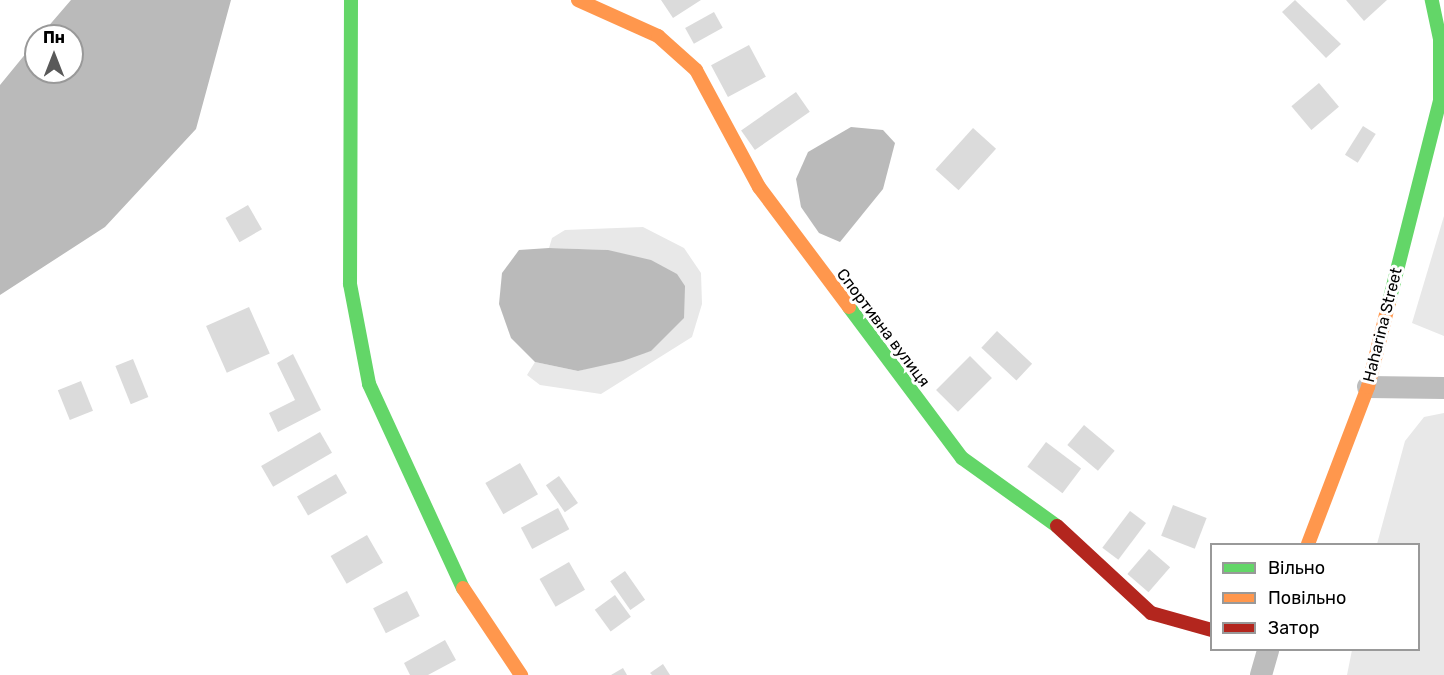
<!DOCTYPE html>
<html>
<head>
<meta charset="utf-8">
<style>
  body { margin:0 }
  #map { position:relative; width:1444px; height:675px; overflow:hidden; background:#fff; font-family:Rubik,sans-serif }
  div>[style] { position:absolute }
  [style*='--x'] { left:calc(var(--x)*1px); top:calc(var(--y)*1px); width:calc(var(--w)*1px); rotate:calc(var(--a)*1deg) }
  .green>* { inset:0; background:#e8e8e8 }
  .water>* { inset:0; background:#bababa }
  .building>* { inset:0; background:#dbdbdb; transform-origin:0 0 }
  .street>* { height:22px; margin:-11px; padding:0 11px; transform-origin:11px; border-radius:11px; background:#bdbdbd }
  .fast>* { height:14px; margin:-7px; padding:0 7px; transform-origin:7px; border-radius:7px; background:#63d668 }
  .slow>* { height:14px; margin:-7px; padding:0 7px; transform-origin:7px; border-radius:7px; background:#ff974d }
  .jam>* { height:14px; margin:-7px; padding:0 7px; transform-origin:7px; border-radius:7px; background:#b3261e }
  span { translate:-50% -50%; white-space:nowrap; text-align:center; line-height:1.15; -webkit-text-stroke:6px #fff; paint-order:stroke }
  .street-label { font-size:16px; color:#000 }
  .legend { position:absolute; left:1210px; top:543px; width:210px; height:108px; box-sizing:border-box; background:#fff; border:2px solid #999; margin:0; padding:8px 10px; list-style:none; font-size:18px; color:#000 }
  .legend li { display:flex; align-items:center; gap:12px; height:30px }
  .legend b { width:30px; border:2px solid #999 }
  .north { position:absolute; left:24px; top:24px; width:60px; height:60px; box-sizing:border-box; background:#fff; border:2px solid #999; border-radius:50%; rotate:0deg; font-size:16px; font-weight:700; line-height:24px; text-align:center; color:#000 }
  .north::after { content:''; display:block; margin:auto; width:21px; height:27px; background:#595959; clip-path:polygon(50% 0,100% 100%,50% 72%,0 100%) }
</style>
</head>
<body>
<div id="map">
  <div class="green">
    <div style="clip-path:polygon(1444px 216px,1444px 336px,1412px 323px)"></div>
    <div style="clip-path:polygon(643px 227px,684px 248px,701px 273px,702px 304px,692px 337px,601px 394px,540px 385px,527px 375px,535px 362px,578px 371px,651px 351px,608px 250px,549px 248px,552px 238px,565px 230px)"></div>
    <div style="clip-path:polygon(1444px 413px,1444px 675px,1347px 675px,1352px 650px,1418px 650px,1418px 544px,1377px 544px,1405px 441px,1424px 417px)"></div>
  </div>
  <div class="water">
    <div style="clip-path:polygon(71px 0,231px 0,196px 129px,105px 227px,0 295px,0 85px,36px 41px,36px 72px,72px 72px,72px 36px,40px 36px)"></div>
    <div style="clip-path:polygon(851px 127px,883px 130px,895px 143px,883px 189px,840px 242px,819px 233px,801px 207px,796px 179px,808px 152px)"></div>
    <div style="clip-path:polygon(549px 248px,608px 250px,651px 260px,677px 274px,685px 286px,684px 318px,651px 351px,623px 361px,578px 371px,535px 362px,511px 338px,499px 304px,502px 273px,519px 250px)"></div>
  </div>
  <div class="building">
    <div style="clip-path:polygon(661px 0,701px 0,673px 18px)"></div>
    <div style="clip-path:polygon(1295px 0,1341px 44px,1326px 58px,1282px 12px)"></div>
    <div style="clip-path:polygon(1346px 0,1387px 0,1364px 21px)"></div>
    <div style="left:714px;top:12px;width:18px;height:33px;rotate:61deg"></div>
    <div style="left:749px;top:45px;width:36px;height:43px;rotate:62deg"></div>
    <div style="left:1319px;top:83px;width:31px;height:36px;rotate:50deg"></div>
    <div style="left:796px;top:92px;width:24px;height:67px;rotate:55deg"></div>
    <div style="left:1363px;top:126px;width:15px;height:34px;rotate:32deg"></div>
    <div style="left:973px;top:128px;width:31px;height:56px;rotate:42deg"></div>
    <div style="left:248px;top:205px;width:28px;height:26px;rotate:60deg"></div>
    <div style="left:249px;top:307px;width:51px;height:47px;rotate:66deg"></div>
    <div style="left:997px;top:331px;width:48px;height:23px;rotate:43deg"></div>
    <div style="clip-path:polygon(293px 354px,321px 410px,278px 432px,269px 413px,295px 400px,277px 363px)"></div>
    <div style="left:970px;top:356px;width:31px;height:48px;rotate:45deg"></div>
    <div style="left:133px;top:359px;width:41px;height:19px;rotate:68deg"></div>
    <div style="left:81px;top:381px;width:32px;height:25px;rotate:68deg"></div>
    <div style="left:1084px;top:425px;width:40px;height:26px;rotate:40deg"></div>
    <div style="left:320px;top:432px;width:24px;height:68px;rotate:60deg"></div>
    <div style="left:1046px;top:442px;width:44px;height:31px;rotate:37deg"></div>
    <div style="left:520px;top:463px;width:36px;height:40px;rotate:60deg"></div>
    <div style="left:336px;top:474px;width:22px;height:45px;rotate:60deg"></div>
    <div style="left:559px;top:476px;width:33px;height:16px;rotate:55deg"></div>
    <div style="left:1173px;top:505px;width:36px;height:33px;rotate:21deg"></div>
    <div style="left:558px;top:508px;width:24px;height:42px;rotate:62deg"></div>
    <div style="left:1130px;top:511px;width:20px;height:46px;rotate:37deg"></div>
    <div style="left:367px;top:535px;width:32px;height:42px;rotate:60deg"></div>
    <div style="left:1149px;top:549px;width:28px;height:33px;rotate:41deg"></div>
    <div style="left:569px;top:562px;width:32px;height:34px;rotate:60deg"></div>
    <div style="left:625px;top:571px;width:35px;height:18px;rotate:55deg"></div>
    <div style="left:407px;top:591px;width:28px;height:38px;rotate:63deg"></div>
    <div style="left:615px;top:595px;width:27px;height:25px;rotate:54deg"></div>
    <div style="clip-path:polygon(445px 640px,456px 660px,428px 675px,410px 675px,404px 663px)"></div>
    <div style="clip-path:polygon(663px 664px,670px 675px,652px 675px,650px 673px)"></div>
    <div style="clip-path:polygon(623px 668px,627px 675px,611px 675px)"></div>
  </div>
  <div class="street">
    <div style="--x:1368;--y:387;--w:76;--a:0.8"></div>
    <div style="--x:1261;--y:675;--w:26;--a:-74"></div>
  </div>
  <div class="fast">
    <div style="--x:351;--y:0;--w:284;--a:90.2"></div>
    <div style="--x:350;--y:284;--w:102;--a:79.2"></div>
    <div style="--x:369;--y:384;--w:225;--a:65.3"></div>
    <div style="--x:1389;--y:302;--w:208;--a:-75.8"></div>
    <div style="--x:1440;--y:100;--w:61;--a:-90"></div>
    <div style="--x:1440;--y:39;--w:40;--a:-102"></div>
    <div style="--x:849;--y:307;--w:189;--a:53.2"></div>
    <div style="--x:962;--y:458;--w:117;--a:35.6"></div>
  </div>
  <div class="slow">
    <div style="--x:578;--y:0;--w:88;--a:24.2"></div>
    <div style="--x:658;--y:36;--w:51;--a:41.8"></div>
    <div style="--x:696;--y:70;--w:133;--a:61.7"></div>
    <div style="--x:759;--y:187;--w:150;--a:53.1"></div>
    <div style="--x:1308;--y:544;--w:168;--a:-69.1"></div>
    <div style="--x:1368;--y:387;--w:88;--a:-76.1"></div>
    <div style="--x:463;--y:588;--w:105;--a:56.3"></div>
  </div>
  <div class="jam">
    <div style="--x:1057;--y:526;--w:128;--a:42.8"></div>
    <div style="--x:1151;--y:613;--w:63;--a:15.6"></div>
  </div>
  <div class="street-label">
    <span style="left:1383px;top:325px;rotate:-76deg">Haharina Street</span>
    <span style="left:883px;top:328px;rotate:53deg">Спортивна вулиця</span>
  </div>
  <ul class="legend">
  <li><b style="height:8px;background:#63d668"></b>Вільно</li>
  <li><b style="height:8px;background:#ff974d"></b>Повільно</li>
  <li><b style="height:8px;background:#b3261e"></b>Затор</li>
  </ul>
  <div class="north">Пн</div>
</div>
</body>
</html>
